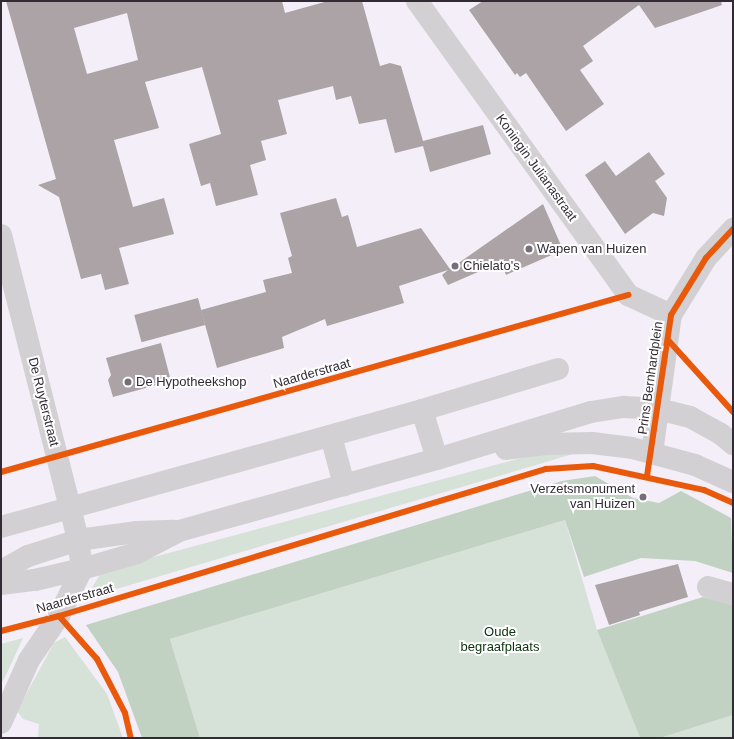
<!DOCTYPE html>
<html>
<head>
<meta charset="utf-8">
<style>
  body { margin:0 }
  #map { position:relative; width:734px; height:739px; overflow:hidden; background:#f3eef7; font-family:Arial,sans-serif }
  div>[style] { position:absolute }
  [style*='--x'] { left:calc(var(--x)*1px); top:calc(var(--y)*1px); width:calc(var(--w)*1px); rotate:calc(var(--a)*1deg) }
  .green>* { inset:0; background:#d6e1d8 }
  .forest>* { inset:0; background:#c1d2c2 }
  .building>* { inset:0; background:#aca3a6; transform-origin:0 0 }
  .minor>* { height:22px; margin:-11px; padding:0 11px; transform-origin:11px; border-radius:11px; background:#d3d0d4 }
  .cycleway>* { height:6px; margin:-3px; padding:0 3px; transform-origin:3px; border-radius:3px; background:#e8590c }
  .dots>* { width:11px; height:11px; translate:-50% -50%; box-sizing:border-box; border:2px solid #fff; border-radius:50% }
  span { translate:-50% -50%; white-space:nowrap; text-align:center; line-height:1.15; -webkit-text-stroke:4px #fff; paint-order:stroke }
  .street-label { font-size:13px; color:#322b36 }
  .poi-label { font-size:13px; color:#322b36 }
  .left { translate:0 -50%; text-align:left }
  .right { translate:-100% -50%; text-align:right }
  .park-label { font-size:13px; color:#0b330d }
  .frame { position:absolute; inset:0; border:2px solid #322b36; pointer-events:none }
</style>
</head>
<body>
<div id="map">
  <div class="green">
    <div style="clip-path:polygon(554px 449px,573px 454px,86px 598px,102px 571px)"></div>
    <div style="clip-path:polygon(565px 520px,597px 630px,640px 738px,200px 738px,170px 639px)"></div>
    <div style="clip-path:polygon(65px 637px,107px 694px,123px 738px,38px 738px,39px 724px,23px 719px,17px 711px,54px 643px)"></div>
    <div style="clip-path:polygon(23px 638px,6px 675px,1px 684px,1px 644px)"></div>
    <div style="clip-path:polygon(733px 715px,733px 738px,660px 738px)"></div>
  </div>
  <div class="forest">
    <div style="clip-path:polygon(595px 476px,633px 498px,659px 503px,681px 491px,731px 518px,733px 573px,695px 561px,641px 558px,584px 577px,565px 520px,170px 639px,200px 738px,142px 738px,118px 672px,86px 625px,562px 481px)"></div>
    <div style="clip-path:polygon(703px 597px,733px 605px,733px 715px,660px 738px,640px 738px,597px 630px)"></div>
  </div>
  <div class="building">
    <div style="clip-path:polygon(evenodd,6px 1px,282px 1px,285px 13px,328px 1px,362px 1px,380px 66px,390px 63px,401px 66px,423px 141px,483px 125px,491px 154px,430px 172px,423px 146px,395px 153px,386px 119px,359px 124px,351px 96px,336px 100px,333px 86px,278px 100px,287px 134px,261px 141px,266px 160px,250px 165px,258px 195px,216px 206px,210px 183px,201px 186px,189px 144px,221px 134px,202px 67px,145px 82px,159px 128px,114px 140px,133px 207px,164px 198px,174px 234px,119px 248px,129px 284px,105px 290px,101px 274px,81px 279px,59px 197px,38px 185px,56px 179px,6px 1px,127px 13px,138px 60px,87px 74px,74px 28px,127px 13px)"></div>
    <div style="clip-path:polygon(483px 1px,721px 1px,722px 5px,655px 28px,639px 5px,583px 46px,593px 61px,580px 70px,604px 104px,566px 131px,526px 73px,520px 77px,517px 73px,515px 75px,469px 10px)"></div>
    <div style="clip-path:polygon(649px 152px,665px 174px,655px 181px,667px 198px,664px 216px,653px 213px,625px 234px,585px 175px,605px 161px,616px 176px)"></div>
    <div style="clip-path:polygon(336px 198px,342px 217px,348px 215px,357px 247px,421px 228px,450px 269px,543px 204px,563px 250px,506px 275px,501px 262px,448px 285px,442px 275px,448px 270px,399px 286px,404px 303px,327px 326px,325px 319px,282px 337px,284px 348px,217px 368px,201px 310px,266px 292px,263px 280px,292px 273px,288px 258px,292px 256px,280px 213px)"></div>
    <div style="left:198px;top:298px;width:28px;height:66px;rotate:75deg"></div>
    <div style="clip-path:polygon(161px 343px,171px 381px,113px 397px,108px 380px,111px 375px,106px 358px)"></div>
    <div style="clip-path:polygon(678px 564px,688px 597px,639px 612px,640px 615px,609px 625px,595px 585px)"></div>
  </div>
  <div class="minor">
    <div style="--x:417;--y:1;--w:362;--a:54.3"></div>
    <div style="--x:628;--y:295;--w:47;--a:24.9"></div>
    <div style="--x:1;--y:235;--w:315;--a:75.8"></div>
    <div style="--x:78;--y:540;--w:29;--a:82"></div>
    <div style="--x:82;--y:569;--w:52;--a:116.1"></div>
    <div style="--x:59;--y:616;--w:53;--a:124.3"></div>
    <div style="--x:29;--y:660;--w:69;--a:114"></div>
    <div style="--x:422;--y:410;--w:51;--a:73"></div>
    <div style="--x:331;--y:436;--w:51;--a:75.1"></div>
    <div style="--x:506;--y:449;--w:38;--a:-7"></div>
    <div style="--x:544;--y:444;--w:48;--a:-1.2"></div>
    <div style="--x:592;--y:443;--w:40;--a:7.1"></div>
    <div style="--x:632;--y:448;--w:65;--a:15.1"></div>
    <div style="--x:695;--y:465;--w:42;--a:24.1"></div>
    <div style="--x:652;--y:453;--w:139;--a:-82.2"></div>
    <div style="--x:671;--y:315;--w:67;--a:-58.4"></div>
    <div style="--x:706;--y:258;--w:40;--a:-47"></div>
    <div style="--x:1;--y:527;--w:437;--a:-15.5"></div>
    <div style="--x:422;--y:410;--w:142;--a:-16.8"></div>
    <div style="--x:1;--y:571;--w:31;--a:-29"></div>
    <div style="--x:28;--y:556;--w:52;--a:-17.7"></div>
    <div style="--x:78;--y:540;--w:60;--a:-7.7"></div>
    <div style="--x:137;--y:532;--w:37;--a:-2"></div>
    <div style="--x:1;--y:584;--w:34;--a:-7"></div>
    <div style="--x:35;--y:580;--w:48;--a:-13.2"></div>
    <div style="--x:82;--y:569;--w:57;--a:-16.2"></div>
    <div style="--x:137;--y:553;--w:47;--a:-27.6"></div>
    <div style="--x:179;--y:531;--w:268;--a:-15.6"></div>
    <div style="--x:437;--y:459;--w:161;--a:-17"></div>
    <div style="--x:591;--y:412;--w:33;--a:-9"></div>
    <div style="--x:624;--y:407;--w:34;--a:3"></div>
    <div style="--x:658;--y:409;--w:33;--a:14"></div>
    <div style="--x:690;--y:417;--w:35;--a:29"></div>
    <div style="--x:721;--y:434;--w:16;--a:40"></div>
    <div style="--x:708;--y:587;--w:26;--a:16"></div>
  </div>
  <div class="cycleway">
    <div style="--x:668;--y:340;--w:97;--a:47.9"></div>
    <div style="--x:1;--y:472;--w:652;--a:-15.76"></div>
    <div style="--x:647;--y:476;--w:163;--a:-81.5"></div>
    <div style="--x:671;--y:315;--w:67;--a:-58.4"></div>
    <div style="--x:706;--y:258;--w:40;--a:-47"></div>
    <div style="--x:59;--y:616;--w:57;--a:48.5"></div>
    <div style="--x:97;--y:659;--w:61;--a:62.6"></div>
    <div style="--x:125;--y:713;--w:26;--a:77"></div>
    <div style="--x:1;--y:631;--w:60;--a:-14.5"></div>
    <div style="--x:59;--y:616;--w:509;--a:-16.8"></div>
    <div style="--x:546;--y:469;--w:47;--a:-3.7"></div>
    <div style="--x:593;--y:466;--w:114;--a:12.2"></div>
    <div style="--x:704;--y:490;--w:32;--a:24"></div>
  </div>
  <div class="dots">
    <div style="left:529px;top:249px;background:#766f7a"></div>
    <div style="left:455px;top:266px;background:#766f7a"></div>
    <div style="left:128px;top:382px;background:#766f7a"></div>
    <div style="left:643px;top:497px;background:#766f7a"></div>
  </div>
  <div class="street-label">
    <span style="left:536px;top:168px;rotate:54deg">Koningin Julianastraat</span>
    <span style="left:312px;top:374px;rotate:-16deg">Naarderstraat</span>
    <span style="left:651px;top:378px;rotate:-82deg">Prins Bernhardplein</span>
    <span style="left:43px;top:402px;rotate:76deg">De Ruyterstraat</span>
    <span style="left:75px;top:599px;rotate:-16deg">Naarderstraat</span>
  </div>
  <div class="poi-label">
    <span class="left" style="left:537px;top:249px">Wapen van Huizen</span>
    <span class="left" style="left:463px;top:266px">Chielato's</span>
    <span class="left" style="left:136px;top:382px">De Hypotheekshop</span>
    <span class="right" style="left:635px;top:497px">Verzetsmonument<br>van Huizen</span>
  </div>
  <div class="park-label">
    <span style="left:500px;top:640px">Oude<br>begraafplaats</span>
  </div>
  <div class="frame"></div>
</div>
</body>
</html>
